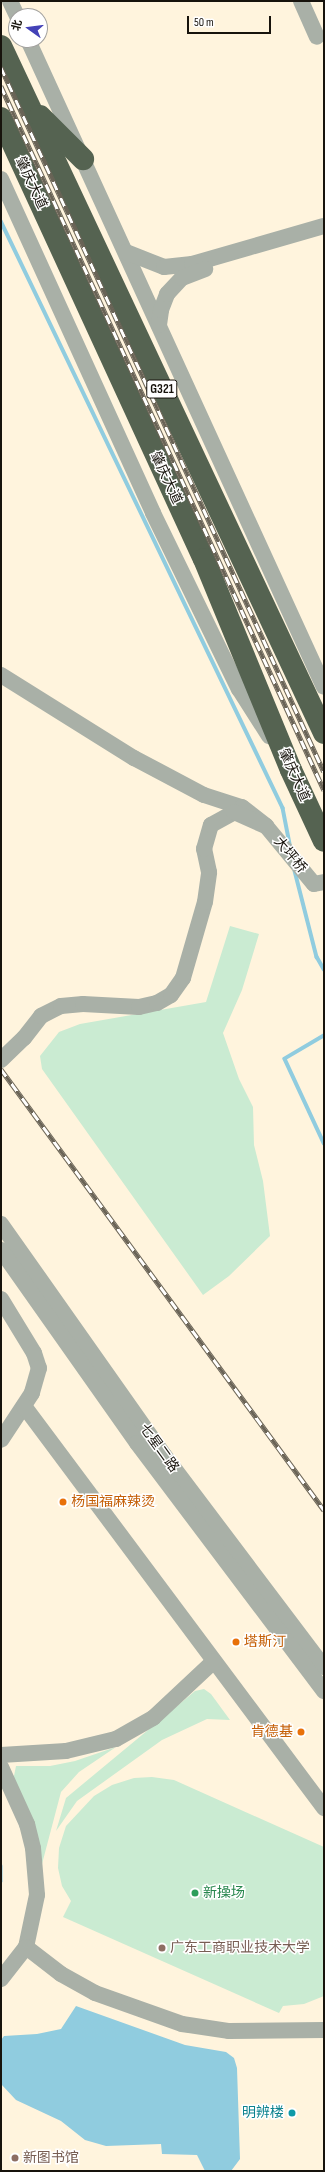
<!DOCTYPE html>
<html>
<head>
<meta charset="utf-8">
<style>
  body { margin:0 }
  #map { position:relative; width:325px; height:2172px; overflow:hidden; background:#fff4dd; font-family:"Sofia Sans Condensed","Noto Sans SC",sans-serif }
  div>[style] { position:absolute }
  [style*='--x'] { left:calc(var(--x)*1px); top:calc(var(--y)*1px); width:calc(var(--w)*1px); rotate:calc(var(--a)*1deg) }
  .green>* { inset:0; background:#caebd2 }
  .water>* { inset:0; background:#90ccdf }
  .stream>* { height:3.5px; margin:-1.75px; padding:0 1.75px; transform-origin:1.75px; border-radius:1.75px; background:#90ccdf }
  .minor>* { height:16px; margin:-8px; padding:0 8px; transform-origin:8px; border-radius:8px; background:#a9b0a7 }
  .highway>* { height:22px; margin:-11px; padding:0 11px; transform-origin:11px; border-radius:11px; background:#556351 }
  .rail>* { height:4.5px; margin-top:-2.25px; transform-origin:0; background:repeating-linear-gradient(90deg,#fff 0 9px,#6a6457 0 18px); box-sizing:border-box; border-block:1px solid #6a6457 }
  .dots>* { width:11px; height:11px; translate:-50% -50%; box-sizing:border-box; border:2px solid #fff; border-radius:50% }
  span { translate:-50% -50%; white-space:nowrap; text-align:center; line-height:1.15; -webkit-text-stroke:3px #fff; paint-order:stroke }
  .shield-label span { padding:1px 3px; background:#fff; border:1px solid; border-radius:3px; -webkit-text-stroke-width:0 }
  .shield-label { font-size:13px; color:#17130c; font-weight:700 }
  .street-label { font-size:14px; color:#17130c }
  .food-label { font-size:14px; color:#c56008 }
  .left { translate:0 -50%; text-align:left }
  .right { translate:-100% -50%; text-align:right }
  .leisure-label { font-size:14px; color:#27864d }
  .education-label { font-size:14px; color:#785e54 }
  .culture-label { font-size:14px; color:#0d838f }
  .frame { position:absolute; inset:0; border:2px solid #17130c; pointer-events:none }
  .north { position:absolute; left:8px; top:8px; width:40px; height:40px; box-sizing:border-box; background:#fff; border:1px solid #a2a19e; border-radius:50%; rotate:284deg; font-size:11px; font-weight:700; line-height:16px; text-align:center; color:#17130c }
  .north::after { content:''; display:block; margin:auto; width:14px; height:18px; background:#4442b8; clip-path:polygon(50% 0,100% 100%,50% 72%,0 100%) }
  .scale { position:absolute; left:187px; top:16px; width:84px; height:18px; box-sizing:border-box; border:2px solid #17130c; border-top:0; padding-left:5px; font-size:12px; line-height:14px; white-space:nowrap; color:#17130c; -webkit-text-stroke:3px #fff; paint-order:stroke }
</style>
</head>
<body>
<div id="map">
  <div class="green">
    <div style="clip-path:polygon(230px 926px,259px 934px,242px 990px,223px 1033px,239px 1079px,253px 1107px,254px 1145px,263px 1181px,270px 1236px,229px 1276px,203px 1295px,42px 1069px,40px 1056px,59px 1032px,80px 1024px,206px 1002px)"></div>
    <div style="clip-path:polygon(204px 1689px,211px 1694px,230px 1720px,207px 1719px,162px 1740px,77px 1801px,56px 1831px,66px 1798px,183px 1701px,195px 1691px)"></div>
    <div style="clip-path:polygon(116px 1747px,79px 1772px,61px 1792px,42px 1864px,13px 1781px,16px 1766px,50px 1766px,75px 1761px)"></div>
    <div style="clip-path:polygon(152px 1777px,174px 1780px,324px 1847px,324px 1996px,304px 2004px,283px 2006px,279px 2013px,63px 1917px,71px 1901px,62px 1886px,58px 1868px,59px 1848px,66px 1826px,94px 1796px,112px 1785px,134px 1778px)"></div>
  </div>
  <div class="water">
    <div style="clip-path:polygon(76px 2006px,185px 2045px,226px 2052px,234px 2058px,237px 2068px,240px 2159px,231px 2171px,205px 2171px,197px 2155px,162px 2154px,161px 2144px,106px 2146px,85px 2140px,61px 2121px,16px 2100px,1px 2084px,1px 2040px,4px 2036px,37px 2034px,61px 2029px)"></div>
  </div>
  <div class="stream">
    <div style="--x:1;--y:221;--w:651;--a:64.34"></div>
    <div style="--x:283;--y:808;--w:38;--a:79"></div>
    <div style="--x:295;--y:871;--w:89;--a:75.7"></div>
    <div style="--x:317;--y:957;--w:14;--a:60"></div>
    <div style="--x:324;--y:1036;--w:45;--a:149.5"></div>
    <div style="--x:285;--y:1059;--w:93;--a:65.1"></div>
    <div style="--x:1;--y:1866;--w:15;--a:90"></div>
  </div>
  <div class="minor">
    <div style="--x:10;--y:1;--w:17;--a:65"></div>
    <div style="--x:301;--y:1;--w:39;--a:66"></div>
    <div style="--x:28;--y:40;--w:711;--a:65.42"></div>
    <div style="--x:1;--y:179;--w:367;--a:65.5"></div>
    <div style="--x:153;--y:513;--w:196;--a:64"></div>
    <div style="--x:239;--y:689;--w:56;--a:57.4"></div>
    <div style="--x:126;--y:252;--w:41;--a:21.5"></div>
    <div style="--x:164;--y:267;--w:28;--a:-6"></div>
    <div style="--x:192;--y:264;--w:137;--a:-16.1"></div>
    <div style="--x:159;--y:325;--w:15;--a:-82"></div>
    <div style="--x:161;--y:310;--w:17;--a:-69"></div>
    <div style="--x:167;--y:294;--w:22;--a:-47"></div>
    <div style="--x:182;--y:278;--w:25;--a:-21"></div>
    <div style="--x:1;--y:675;--w:157;--a:32"></div>
    <div style="--x:134;--y:758;--w:79;--a:27.9"></div>
    <div style="--x:204;--y:795;--w:40;--a:18"></div>
    <div style="--x:242;--y:807;--w:31;--a:38"></div>
    <div style="--x:266;--y:826;--w:75;--a:50.4"></div>
    <div style="--x:314;--y:884;--w:10;--a:-11"></div>
    <div style="--x:1;--y:1060;--w:32;--a:-44"></div>
    <div style="--x:24;--y:1038;--w:28;--a:-52"></div>
    <div style="--x:41;--y:1016;--w:22;--a:-27"></div>
    <div style="--x:61;--y:1006;--w:22;--a:-5"></div>
    <div style="--x:83;--y:1004;--w:56;--a:3.1"></div>
    <div style="--x:139;--y:1007;--w:18;--a:-13"></div>
    <div style="--x:157;--y:1003;--w:16;--a:-30"></div>
    <div style="--x:171;--y:995;--w:21;--a:-55"></div>
    <div style="--x:183;--y:978;--w:79;--a:-73.9"></div>
    <div style="--x:205;--y:902;--w:30;--a:-82"></div>
    <div style="--x:209;--y:872;--w:24;--a:-102"></div>
    <div style="--x:204;--y:849;--w:25;--a:-74"></div>
    <div style="--x:211;--y:825;--w:26;--a:-29"></div>
    <div style="--x:234;--y:812;--w:35;--a:24"></div>
    <div style="--x:1;--y:1224;--w:283;--a:54.8"></div>
    <div style="--x:164;--y:1455;--w:266;--a:53"></div>
    <div style="--x:1;--y:1250;--w:236;--a:54.8"></div>
    <div style="--x:137;--y:1443;--w:311;--a:53"></div>
    <div style="--x:1;--y:1299;--w:63;--a:58.6"></div>
    <div style="--x:34;--y:1353;--w:16;--a:72"></div>
    <div style="--x:39;--y:1368;--w:26;--a:106"></div>
    <div style="--x:32;--y:1393;--w:56;--a:123.4"></div>
    <div style="--x:24;--y:1406;--w:502;--a:53.27"></div>
    <div style="--x:1;--y:1755;--w:65;--a:-3.5"></div>
    <div style="--x:66;--y:1751;--w:51;--a:-13.5"></div>
    <div style="--x:116;--y:1739;--w:43;--a:-29.6"></div>
    <div style="--x:153;--y:1718;--w:83;--a:-43.1"></div>
    <div style="--x:1;--y:1767;--w:63;--a:65.5"></div>
    <div style="--x:27;--y:1824;--w:25;--a:76"></div>
    <div style="--x:33;--y:1848;--w:47;--a:85.1"></div>
    <div style="--x:37;--y:1895;--w:53;--a:101.9"></div>
    <div style="--x:26;--y:1947;--w:41;--a:128"></div>
    <div style="--x:26;--y:1947;--w:44;--a:37.6"></div>
    <div style="--x:61;--y:1974;--w:39;--a:29"></div>
    <div style="--x:95;--y:1993;--w:92;--a:19.6"></div>
    <div style="--x:182;--y:2024;--w:48;--a:8.5"></div>
    <div style="--x:229;--y:2031;--w:95;--a:-0.6"></div>
  </div>
  <div class="highway">
    <div style="--x:1;--y:46;--w:759;--a:64.82"></div>
    <div style="--x:40;--y:116;--w:61;--a:45"></div>
    <div style="--x:1;--y:118;--w:485;--a:65.3"></div>
    <div style="--x:204;--y:559;--w:228;--a:67.6"></div>
    <div style="--x:291;--y:770;--w:78;--a:65.1"></div>
  </div>
  <div class="rail">
    <div style="--x:1;--y:67;--w:775;--a:65.38"></div>
    <div style="--x:1;--y:86;--w:775;--a:65.35"></div>
    <div style="--x:1;--y:1069;--w:547;--a:53.78"></div>
  </div>
  <div class="dots">
    <div style="left:63px;top:1502px;background:#e8710a"></div>
    <div style="left:236px;top:1642px;background:#e8710a"></div>
    <div style="left:301px;top:1732px;background:#e8710a"></div>
    <div style="left:195px;top:1893px;background:#2e9e5b"></div>
    <div style="left:162px;top:1948px;background:#8d6e63"></div>
    <div style="left:292px;top:2113px;background:#0f9aa8"></div>
    <div style="left:15px;top:2158px;background:#8d6e63"></div>
  </div>
  <div class="shield-label">
    <span style="left:162px;top:389px">G321</span>
  </div>
  <div class="street-label">
    <span style="left:31px;top:183px;rotate:65deg">肇庆大道</span>
    <span style="left:166px;top:478px;rotate:65deg">肇庆大道</span>
    <span style="left:294px;top:775px;rotate:66deg">肇庆大道</span>
    <span style="left:290px;top:855px;rotate:50deg">大坪桥</span>
    <span style="left:159px;top:1448px;rotate:54deg">七星二路</span>
  </div>
  <div class="food-label">
    <span class="left" style="left:71px;top:1502px">杨国福麻辣烫</span>
    <span class="left" style="left:244px;top:1642px">塔斯汀</span>
    <span class="right" style="left:293px;top:1732px">肯德基</span>
  </div>
  <div class="leisure-label">
    <span class="left" style="left:203px;top:1893px">新操场</span>
  </div>
  <div class="education-label">
    <span class="left" style="left:170px;top:1948px">广东工商职业技术大学</span>
    <span class="left" style="left:23px;top:2158px">新图书馆</span>
  </div>
  <div class="culture-label">
    <span class="right" style="left:284px;top:2113px">明辨楼</span>
  </div>
  <div class="frame"></div>
  <div class="north">北</div>
  <div class="scale">50 m</div>
</div>
</body>
</html>
